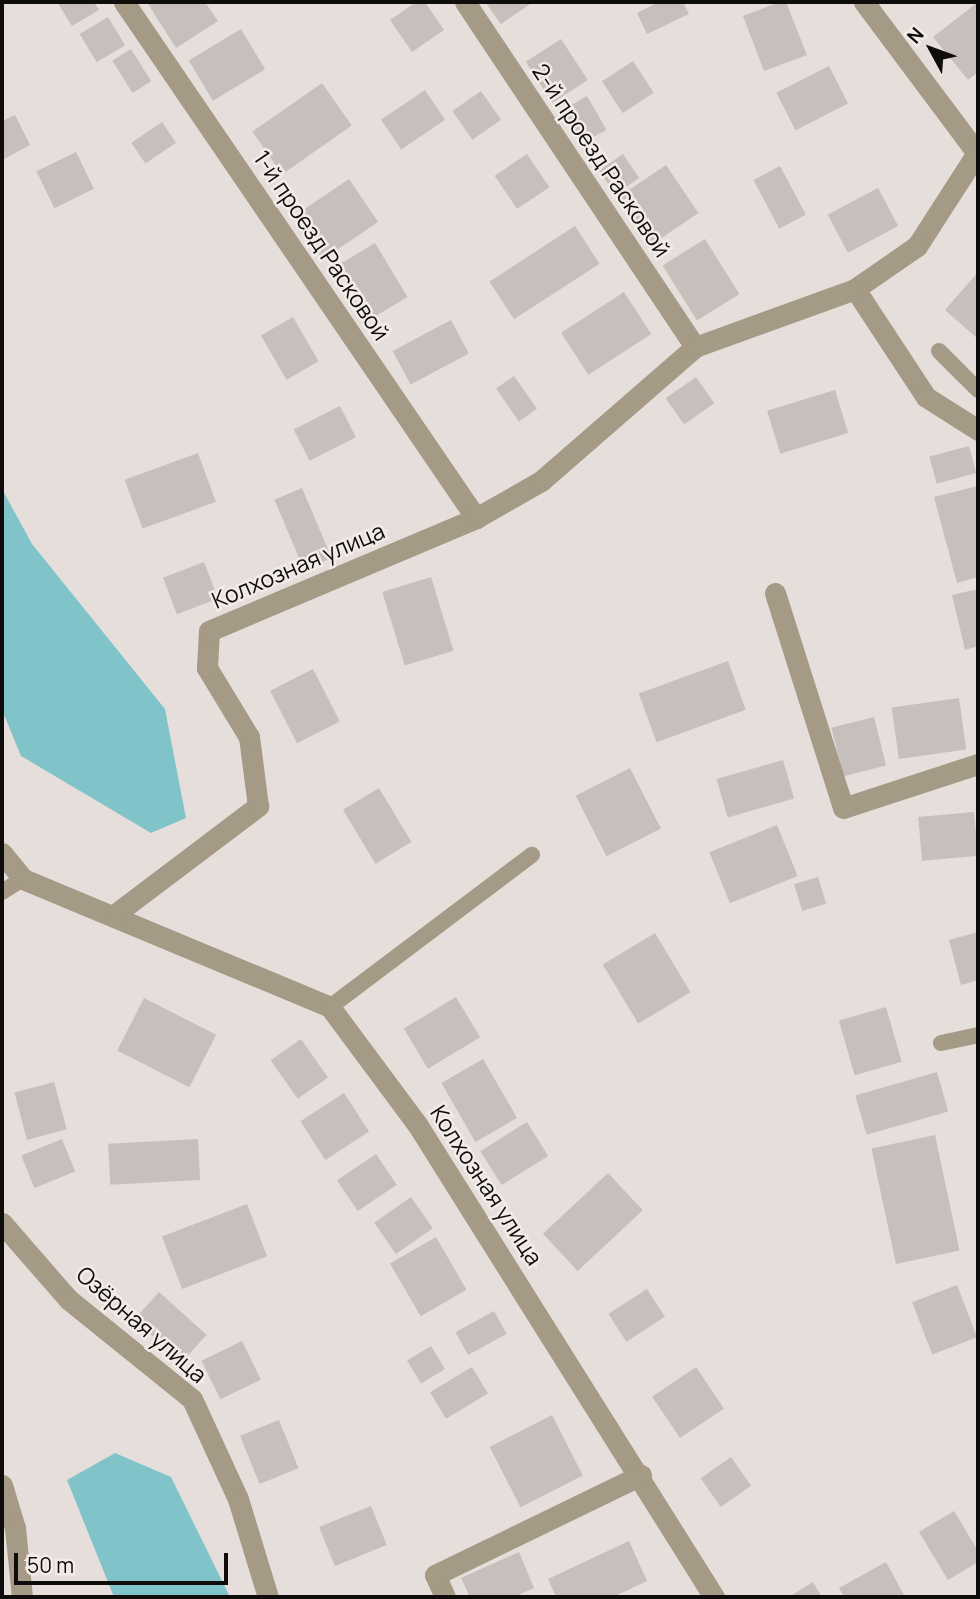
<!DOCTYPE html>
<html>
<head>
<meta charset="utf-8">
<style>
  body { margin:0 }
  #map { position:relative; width:980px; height:1599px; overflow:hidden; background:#e6dedb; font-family:Manrope,sans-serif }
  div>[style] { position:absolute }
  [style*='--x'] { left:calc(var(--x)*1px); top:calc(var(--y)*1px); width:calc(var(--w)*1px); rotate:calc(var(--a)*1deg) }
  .water>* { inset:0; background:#80c4c9 }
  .building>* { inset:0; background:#c6bfbc; transform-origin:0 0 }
  .service>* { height:16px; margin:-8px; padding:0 8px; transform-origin:8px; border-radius:8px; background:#a59a86 }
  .minor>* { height:21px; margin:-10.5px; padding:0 10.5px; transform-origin:10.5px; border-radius:10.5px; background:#a59a86 }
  span { translate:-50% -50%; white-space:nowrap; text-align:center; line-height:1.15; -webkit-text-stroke:5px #f3ebe8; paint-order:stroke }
  .street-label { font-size:23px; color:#0f0d0c }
  .frame { position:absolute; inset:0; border:4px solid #0f0d0c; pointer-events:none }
  .north { position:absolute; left:896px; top:14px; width:70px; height:70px; -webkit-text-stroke:5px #f3ebe8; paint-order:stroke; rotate:311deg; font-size:19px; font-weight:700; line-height:28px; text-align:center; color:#0f0d0c }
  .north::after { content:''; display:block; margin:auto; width:24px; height:32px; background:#0f0d0c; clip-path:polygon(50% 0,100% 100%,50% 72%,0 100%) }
  .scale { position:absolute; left:14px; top:1553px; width:214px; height:32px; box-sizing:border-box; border:4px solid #0f0d0c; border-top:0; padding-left:9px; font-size:21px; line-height:24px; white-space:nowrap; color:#0f0d0c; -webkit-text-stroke:5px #f3ebe8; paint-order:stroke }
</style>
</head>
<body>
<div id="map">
  <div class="water">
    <div style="clip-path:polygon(2px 489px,32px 544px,165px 709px,186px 818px,151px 833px,21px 756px,2px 710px)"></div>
    <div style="clip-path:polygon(115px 1453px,171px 1477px,230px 1597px,114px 1597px,67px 1480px)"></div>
  </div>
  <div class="building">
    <div style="clip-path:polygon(57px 2px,94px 2px,99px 10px,72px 26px)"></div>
    <div style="clip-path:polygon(151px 2px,205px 2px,218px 21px,176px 48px,148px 4px)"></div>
    <div style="clip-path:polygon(416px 2px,425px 2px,444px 30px,412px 52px,390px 20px)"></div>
    <div style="clip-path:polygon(485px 2px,533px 2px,501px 24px)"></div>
    <div style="clip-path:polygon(659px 2px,683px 2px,689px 14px,647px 34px,637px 13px)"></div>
    <div style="clip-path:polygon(780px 2px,786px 2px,807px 55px,764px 71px,743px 16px)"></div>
    <div style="clip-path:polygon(978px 2px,978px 72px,968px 80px,933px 37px)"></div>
    <div style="left:108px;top:17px;width:33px;height:33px;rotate:59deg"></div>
    <div style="left:241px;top:29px;width:47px;height:61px;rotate:59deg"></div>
    <div style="left:561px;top:39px;width:49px;height:42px;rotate:57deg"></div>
    <div style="left:131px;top:49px;width:38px;height:22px;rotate:58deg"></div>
    <div style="left:633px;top:61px;width:38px;height:37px;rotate:57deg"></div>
    <div style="left:829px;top:66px;width:42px;height:59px;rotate:63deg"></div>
    <div style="left:322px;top:83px;width:52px;height:85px;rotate:55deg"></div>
    <div style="left:425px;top:90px;width:36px;height:53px;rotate:56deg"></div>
    <div style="left:481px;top:91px;width:35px;height:35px;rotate:55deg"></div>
    <div style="left:587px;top:96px;width:39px;height:30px;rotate:60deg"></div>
    <div style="clip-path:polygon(15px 115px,30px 145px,2px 160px,2px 121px)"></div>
    <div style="left:162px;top:122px;width:25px;height:37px;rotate:56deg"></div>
    <div style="left:76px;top:152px;width:41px;height:44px;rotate:64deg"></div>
    <div style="left:527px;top:154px;width:40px;height:39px;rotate:56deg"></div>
    <div style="left:623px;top:154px;width:29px;height:29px;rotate:56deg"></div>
    <div style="left:666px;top:165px;width:58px;height:55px;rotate:56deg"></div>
    <div style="left:780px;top:166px;width:55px;height:30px;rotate:62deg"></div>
    <div style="left:349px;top:179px;width:52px;height:67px;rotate:56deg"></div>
    <div style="left:878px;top:188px;width:43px;height:57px;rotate:62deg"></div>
    <div style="left:575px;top:226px;width:45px;height:102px;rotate:57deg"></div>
    <div style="left:705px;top:239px;width:65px;height:50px;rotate:58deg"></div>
    <div style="left:375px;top:243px;width:63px;height:40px;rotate:59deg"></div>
    <div style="clip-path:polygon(978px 272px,978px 339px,945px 310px)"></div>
    <div style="left:624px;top:292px;width:50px;height:75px;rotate:57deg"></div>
    <div style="left:293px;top:317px;width:51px;height:37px;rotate:60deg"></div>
    <div style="left:451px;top:320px;width:38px;height:66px;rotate:62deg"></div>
    <div style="left:514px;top:376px;width:40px;height:22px;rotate:55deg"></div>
    <div style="left:696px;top:377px;width:32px;height:37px;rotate:55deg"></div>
    <div style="left:835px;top:390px;width:45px;height:71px;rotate:73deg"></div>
    <div style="left:340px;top:406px;width:35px;height:52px;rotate:63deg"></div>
    <div style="left:969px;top:446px;width:28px;height:41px;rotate:75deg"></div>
    <div style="left:198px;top:453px;width:52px;height:78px;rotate:70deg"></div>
    <div style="clip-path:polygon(978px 486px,978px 577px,957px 583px,934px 497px)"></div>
    <div style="left:302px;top:488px;width:76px;height:30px;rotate:67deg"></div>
    <div style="left:204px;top:562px;width:39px;height:44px;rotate:69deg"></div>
    <div style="left:431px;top:577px;width:77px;height:51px;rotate:73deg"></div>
    <div style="clip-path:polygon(978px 589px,978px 646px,965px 650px,952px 595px)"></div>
    <div style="left:728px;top:661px;width:52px;height:95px;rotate:70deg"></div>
    <div style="left:313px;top:669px;width:59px;height:48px;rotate:63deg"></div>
    <div style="left:959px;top:698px;width:52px;height:68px;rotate:82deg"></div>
    <div style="left:874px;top:717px;width:50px;height:44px;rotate:76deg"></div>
    <div style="left:783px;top:760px;width:40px;height:69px;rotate:74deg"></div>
    <div style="left:630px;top:768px;width:68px;height:61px;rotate:63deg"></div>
    <div style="left:379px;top:788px;width:63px;height:42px;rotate:59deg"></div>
    <div style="left:974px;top:812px;width:44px;height:56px;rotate:85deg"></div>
    <div style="left:777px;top:825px;width:55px;height:73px;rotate:68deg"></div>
    <div style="left:818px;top:877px;width:28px;height:25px;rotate:73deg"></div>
    <div style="clip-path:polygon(978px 932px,978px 980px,961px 985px,949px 940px)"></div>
    <div style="left:655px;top:933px;width:69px;height:61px;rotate:59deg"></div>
    <div style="left:456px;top:997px;width:47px;height:61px;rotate:59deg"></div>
    <div style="left:144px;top:998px;width:81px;height:59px;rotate:27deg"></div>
    <div style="left:886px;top:1007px;width:57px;height:49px;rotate:74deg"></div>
    <div style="left:301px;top:1039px;width:47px;height:37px;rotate:55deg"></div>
    <div style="left:483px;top:1059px;width:68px;height:48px;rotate:60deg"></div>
    <div style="left:937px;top:1072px;width:41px;height:85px;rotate:74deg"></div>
    <div style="left:54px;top:1082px;width:49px;height:41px;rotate:75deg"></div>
    <div style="left:344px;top:1093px;width:46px;height:52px;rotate:57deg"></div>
    <div style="left:527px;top:1122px;width:40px;height:55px;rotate:58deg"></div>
    <div style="left:935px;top:1135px;width:118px;height:65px;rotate:78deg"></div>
    <div style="left:62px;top:1139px;width:35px;height:44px;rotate:68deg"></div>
    <div style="left:198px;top:1139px;width:41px;height:90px;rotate:87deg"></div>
    <div style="left:376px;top:1154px;width:37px;height:47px;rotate:56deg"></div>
    <div style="left:608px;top:1173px;width:51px;height:89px;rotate:47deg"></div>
    <div style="left:411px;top:1197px;width:38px;height:45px;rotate:55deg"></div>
    <div style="left:247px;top:1204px;width:56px;height:91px;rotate:69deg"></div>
    <div style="left:436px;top:1237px;width:61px;height:53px;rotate:60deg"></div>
    <div style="left:957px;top:1285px;width:56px;height:48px;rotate:69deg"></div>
    <div style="left:647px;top:1289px;width:33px;height:46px;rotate:57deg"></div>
    <div style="left:159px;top:1292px;width:64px;height:37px;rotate:42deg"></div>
    <div style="left:494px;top:1311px;width:26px;height:44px;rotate:61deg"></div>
    <div style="left:242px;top:1341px;width:43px;height:45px;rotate:64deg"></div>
    <div style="left:431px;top:1346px;width:27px;height:28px;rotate:59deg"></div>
    <div style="left:472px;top:1367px;width:31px;height:49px;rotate:59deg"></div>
    <div style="left:696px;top:1367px;width:50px;height:53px;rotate:56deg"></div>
    <div style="left:552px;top:1415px;width:68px;height:70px;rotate:63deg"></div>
    <div style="left:279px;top:1420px;width:52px;height:42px;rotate:68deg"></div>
    <div style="left:731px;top:1457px;width:35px;height:37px;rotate:55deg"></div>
    <div style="left:371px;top:1506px;width:42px;height:56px;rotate:68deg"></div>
    <div style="clip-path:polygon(954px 1511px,978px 1551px,978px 1562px,948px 1580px,919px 1532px)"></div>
    <div style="clip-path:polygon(629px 1541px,647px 1581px,613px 1597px,556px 1597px,548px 1579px)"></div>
    <div style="clip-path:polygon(519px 1552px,534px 1588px,514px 1597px,470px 1597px,461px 1578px)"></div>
    <div style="clip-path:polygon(886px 1562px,905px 1597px,844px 1597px,839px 1588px)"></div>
    <div style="clip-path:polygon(813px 1582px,822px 1597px,789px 1597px)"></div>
  </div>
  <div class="service">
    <div style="--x:939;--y:351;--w:55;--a:45"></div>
    <div style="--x:2;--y:892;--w:25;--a:-32"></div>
    <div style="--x:330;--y:1007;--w:253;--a:-37"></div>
    <div style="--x:941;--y:1043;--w:38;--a:-12"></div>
  </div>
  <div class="minor">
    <div style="--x:124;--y:2;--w:625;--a:55.7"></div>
    <div style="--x:465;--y:2;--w:415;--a:56.3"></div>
    <div style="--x:864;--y:2;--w:189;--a:53.2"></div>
    <div style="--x:977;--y:153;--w:111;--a:122.8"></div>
    <div style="--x:917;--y:246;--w:75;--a:145.3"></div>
    <div style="--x:855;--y:289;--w:129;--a:56.7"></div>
    <div style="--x:926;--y:397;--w:62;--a:32.4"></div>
    <div style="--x:775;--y:593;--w:225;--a:72.4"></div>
    <div style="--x:843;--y:808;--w:142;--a:-18.1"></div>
    <div style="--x:2;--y:853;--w:33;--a:51"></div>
    <div style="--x:23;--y:879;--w:333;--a:22.6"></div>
    <div style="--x:330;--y:1007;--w:146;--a:53.4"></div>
    <div style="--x:417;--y:1124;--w:559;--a:57.88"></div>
    <div style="--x:114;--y:915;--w:181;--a:-37.1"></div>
    <div style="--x:258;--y:806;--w:70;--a:-97.4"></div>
    <div style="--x:249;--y:737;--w:81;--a:-121.3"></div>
    <div style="--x:207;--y:668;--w:37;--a:-87"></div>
    <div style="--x:209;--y:631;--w:290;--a:-22.9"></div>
    <div style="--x:476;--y:518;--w:75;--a:-29.6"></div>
    <div style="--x:541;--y:481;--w:204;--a:-41"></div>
    <div style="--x:695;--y:347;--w:170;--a:-19.9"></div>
    <div style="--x:2;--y:1223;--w:101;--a:49"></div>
    <div style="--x:68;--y:1299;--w:159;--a:38.9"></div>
    <div style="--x:192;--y:1399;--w:110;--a:65.3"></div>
    <div style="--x:238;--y:1499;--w:102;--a:73"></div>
    <div style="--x:2;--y:1485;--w:45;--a:73.2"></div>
    <div style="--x:15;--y:1528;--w:69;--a:84.2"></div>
    <div style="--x:445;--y:1597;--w:24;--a:-114"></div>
    <div style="--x:435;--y:1575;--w:229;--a:-25.9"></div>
  </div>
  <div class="street-label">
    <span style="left:602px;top:160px;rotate:56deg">2-й проезд Расковой</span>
    <span style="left:322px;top:245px;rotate:56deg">1-й проезд Расковой</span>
    <span style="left:298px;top:565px;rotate:-23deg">Колхозная улица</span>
    <span style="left:487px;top:1185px;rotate:57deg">Колхозная улица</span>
    <span style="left:142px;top:1324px;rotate:41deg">Озёрная улица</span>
  </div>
  <div class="frame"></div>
  <div class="north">N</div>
  <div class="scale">50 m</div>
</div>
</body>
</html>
